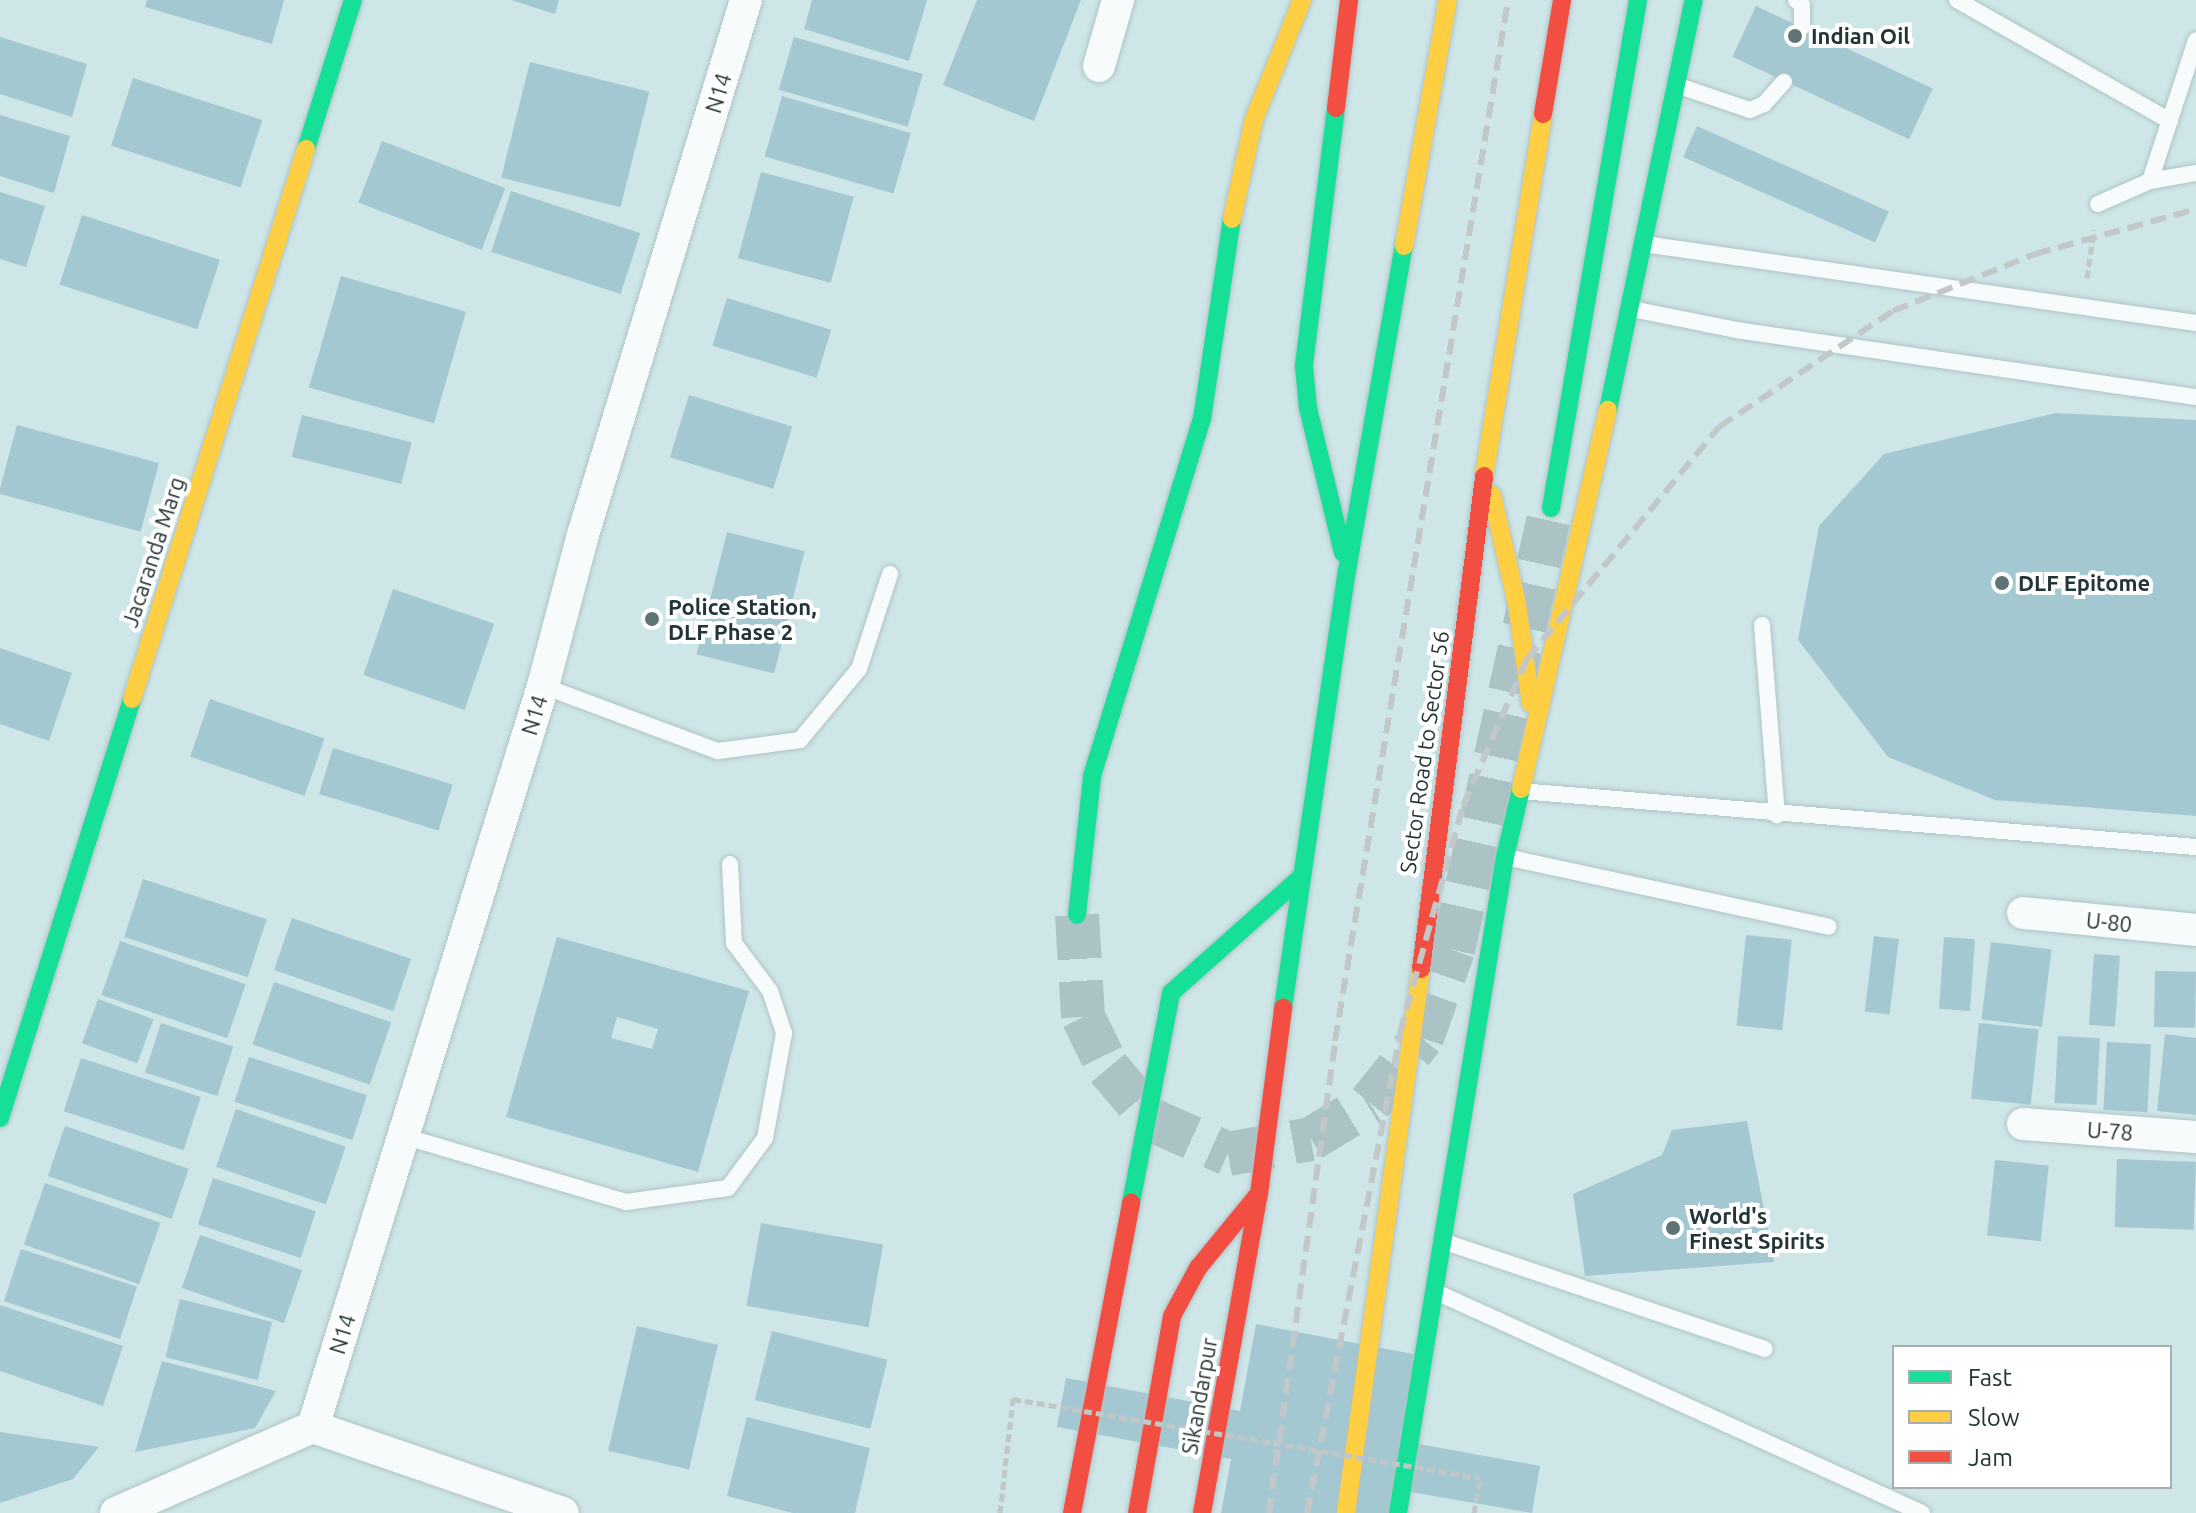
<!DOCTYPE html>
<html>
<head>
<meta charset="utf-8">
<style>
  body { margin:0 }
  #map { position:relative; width:2196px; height:1513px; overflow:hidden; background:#cee6e8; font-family:Ubuntu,sans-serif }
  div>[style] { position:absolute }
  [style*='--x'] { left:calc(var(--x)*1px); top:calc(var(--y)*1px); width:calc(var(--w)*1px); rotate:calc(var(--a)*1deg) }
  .building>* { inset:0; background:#a3c8d1; transform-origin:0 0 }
  .secondary-tunnel>* { height:44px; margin-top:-22px; transform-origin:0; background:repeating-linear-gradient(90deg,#acc3c5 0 44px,transparent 0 66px) }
  .path>* { height:5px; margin-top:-2.5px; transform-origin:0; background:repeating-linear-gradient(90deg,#bfc7c7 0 8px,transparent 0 12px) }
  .roads { filter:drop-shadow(0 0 2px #b0c3c5) drop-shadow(0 0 2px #b0c3c5) }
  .lane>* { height:16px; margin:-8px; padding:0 8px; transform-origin:8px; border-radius:8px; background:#f8fbfc }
  .street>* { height:32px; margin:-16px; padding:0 16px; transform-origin:16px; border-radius:16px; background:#f8fbfc }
  .fast>* { height:18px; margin:-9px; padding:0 9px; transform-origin:9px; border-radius:9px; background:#16e098 }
  .slow>* { height:18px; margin:-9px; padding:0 9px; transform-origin:9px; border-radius:9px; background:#ffcf43 }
  .jam>* { height:18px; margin:-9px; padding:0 9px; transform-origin:9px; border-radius:9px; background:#f24e42 }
  .rail>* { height:6px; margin-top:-3px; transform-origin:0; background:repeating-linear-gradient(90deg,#c2c8c9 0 16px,transparent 0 24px) }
  .path-bridge>* { height:5px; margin-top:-2.5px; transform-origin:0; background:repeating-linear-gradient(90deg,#bfc7c7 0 8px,transparent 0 12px) }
  .dots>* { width:22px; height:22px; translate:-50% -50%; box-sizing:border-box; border:4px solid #fff; border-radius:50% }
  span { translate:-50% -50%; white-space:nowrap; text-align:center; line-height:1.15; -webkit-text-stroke:8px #fff; paint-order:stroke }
  .poi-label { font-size:22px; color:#243537; font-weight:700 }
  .left { translate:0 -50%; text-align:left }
  .street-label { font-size:22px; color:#243537 }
  .legend { position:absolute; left:1892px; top:1345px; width:280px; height:144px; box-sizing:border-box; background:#fff; border:2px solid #a7aeaf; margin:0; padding:10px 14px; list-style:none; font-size:24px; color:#243537 }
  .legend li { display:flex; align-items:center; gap:16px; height:40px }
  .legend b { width:40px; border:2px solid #a7aeaf }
</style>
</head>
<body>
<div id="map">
  <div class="building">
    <div style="clip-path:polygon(147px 0,284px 0,272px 44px,145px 7px)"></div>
    <div style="clip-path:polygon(511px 0,559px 0,555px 14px)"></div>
    <div style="clip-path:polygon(812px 0,927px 0,909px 61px,804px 29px)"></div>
    <div style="clip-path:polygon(977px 0,1081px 0,1034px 121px,943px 85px)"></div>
    <div style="left:1756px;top:6px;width:195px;height:56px;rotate:25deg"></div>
    <div style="clip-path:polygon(0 37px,87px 64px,72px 117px,0 94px)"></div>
    <div style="left:794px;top:37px;width:134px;height:55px;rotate:16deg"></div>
    <div style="left:530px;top:62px;width:123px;height:119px;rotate:14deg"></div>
    <div style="left:133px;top:78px;width:136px;height:71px;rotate:18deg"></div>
    <div style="left:782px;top:96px;width:134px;height:63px;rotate:16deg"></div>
    <div style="clip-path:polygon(0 115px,70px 136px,54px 193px,0 176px)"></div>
    <div style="left:1697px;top:126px;width:210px;height:34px;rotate:24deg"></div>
    <div style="left:382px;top:141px;width:132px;height:66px;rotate:21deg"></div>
    <div style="left:761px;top:172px;width:96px;height:89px;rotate:15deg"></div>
    <div style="left:511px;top:191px;width:136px;height:64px;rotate:18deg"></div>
    <div style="clip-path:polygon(0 192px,45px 206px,26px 267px,0 259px)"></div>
    <div style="left:82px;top:215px;width:145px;height:73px;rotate:18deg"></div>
    <div style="left:341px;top:276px;width:130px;height:116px;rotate:16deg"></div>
    <div style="left:727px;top:298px;width:109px;height:50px;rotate:17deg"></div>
    <div style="left:689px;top:395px;width:108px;height:65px;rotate:17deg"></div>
    <div style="clip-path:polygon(2056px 413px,2196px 420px,2196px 816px,1995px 800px,1888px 757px,1798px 640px,1819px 526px,1884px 454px)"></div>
    <div style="left:302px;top:415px;width:113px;height:43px;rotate:14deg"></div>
    <div style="left:17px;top:425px;width:147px;height:71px;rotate:15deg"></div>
    <div style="left:727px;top:532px;width:80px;height:126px;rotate:14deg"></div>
    <div style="left:393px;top:589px;width:107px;height:91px;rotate:19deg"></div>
    <div style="clip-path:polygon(0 648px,72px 673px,49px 741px,0 724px)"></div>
    <div style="left:210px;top:699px;width:121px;height:61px;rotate:19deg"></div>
    <div style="left:333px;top:748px;width:125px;height:48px;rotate:17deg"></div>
    <div style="left:143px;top:879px;width:130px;height:61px;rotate:18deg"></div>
    <div style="left:292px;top:918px;width:126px;height:55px;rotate:19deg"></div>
    <div style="left:1746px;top:935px;width:46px;height:91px;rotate:6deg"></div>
    <div style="left:1874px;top:936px;width:25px;height:76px;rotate:7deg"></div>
    <div style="clip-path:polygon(evenodd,557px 937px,749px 991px,698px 1172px,506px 1117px,557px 937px,617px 1017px,658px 1029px,652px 1049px,611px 1038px,617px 1017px)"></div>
    <div style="left:1944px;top:937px;width:31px;height:72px;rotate:4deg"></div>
    <div style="left:120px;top:941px;width:133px;height:57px;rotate:19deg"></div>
    <div style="left:1991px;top:942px;width:61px;height:78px;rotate:7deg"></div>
    <div style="left:2094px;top:954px;width:26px;height:71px;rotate:4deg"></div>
    <div style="left:2155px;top:971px;width:41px;height:56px;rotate:1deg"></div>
    <div style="left:274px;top:982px;width:124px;height:66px;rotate:19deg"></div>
    <div style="left:98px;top:999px;width:59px;height:47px;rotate:20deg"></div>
    <div style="left:161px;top:1023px;width:76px;height:52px;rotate:18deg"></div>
    <div style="left:1979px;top:1023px;width:60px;height:76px;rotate:6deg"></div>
    <div style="clip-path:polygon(2165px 1034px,2196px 1038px,2196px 1115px,2157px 1111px)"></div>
    <div style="left:2058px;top:1036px;width:42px;height:67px;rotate:3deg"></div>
    <div style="left:2107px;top:1042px;width:44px;height:68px;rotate:3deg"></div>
    <div style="left:249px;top:1057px;width:124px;height:47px;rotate:18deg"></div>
    <div style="left:81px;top:1058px;width:126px;height:56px;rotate:18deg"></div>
    <div style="left:236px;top:1109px;width:116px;height:61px;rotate:19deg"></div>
    <div style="clip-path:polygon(1747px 1121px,1774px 1262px,1585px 1276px,1573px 1194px,1662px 1155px,1672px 1130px)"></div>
    <div style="left:65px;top:1126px;width:131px;height:53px;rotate:19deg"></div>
    <div style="left:2117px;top:1159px;width:79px;height:68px;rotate:2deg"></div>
    <div style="left:1995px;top:1160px;width:54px;height:76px;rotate:6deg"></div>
    <div style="left:213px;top:1178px;width:108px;height:49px;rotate:18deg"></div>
    <div style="left:45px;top:1183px;width:122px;height:65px;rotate:19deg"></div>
    <div style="left:761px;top:1223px;width:124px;height:84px;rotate:10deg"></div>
    <div style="left:200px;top:1235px;width:108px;height:56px;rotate:19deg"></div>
    <div style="left:21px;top:1249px;width:122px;height:55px;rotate:18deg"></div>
    <div style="left:180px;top:1299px;width:95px;height:60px;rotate:14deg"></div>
    <div style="clip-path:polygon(0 1305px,123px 1346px,103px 1406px,0 1371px)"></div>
    <div style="clip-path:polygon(1256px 1324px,1418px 1355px,1402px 1441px,1540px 1466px,1532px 1513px,1394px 1489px,1389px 1513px,1221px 1513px,1231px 1459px,1057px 1427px,1066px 1378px,1240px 1411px)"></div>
    <div style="left:637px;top:1326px;width:83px;height:128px;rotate:13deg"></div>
    <div style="left:772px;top:1331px;width:119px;height:71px;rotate:14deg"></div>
    <div style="clip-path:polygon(162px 1361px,276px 1391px,255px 1428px,135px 1452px)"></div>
    <div style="clip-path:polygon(747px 1417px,870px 1448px,855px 1513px,793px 1513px,727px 1496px)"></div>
    <div style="clip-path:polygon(0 1432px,99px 1447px,73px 1479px,0 1503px)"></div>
  </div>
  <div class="secondary-tunnel">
    <div style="--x:1077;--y:915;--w:102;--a:86.6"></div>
    <div style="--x:1083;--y:1017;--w:57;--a:63.9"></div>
    <div style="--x:1108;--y:1068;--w:68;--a:49.8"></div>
    <div style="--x:1152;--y:1120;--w:83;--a:24.1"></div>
    <div style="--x:1228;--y:1154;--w:84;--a:-10.2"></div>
    <div style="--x:1311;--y:1139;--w:69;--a:-31.4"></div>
    <div style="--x:1370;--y:1103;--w:83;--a:-51.3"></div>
    <div style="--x:1422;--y:1038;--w:93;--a:-70.6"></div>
    <div style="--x:1453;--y:950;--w:453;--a:-77.5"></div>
  </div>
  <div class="path">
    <div style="--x:2087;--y:278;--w:49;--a:-81.9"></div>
    <div style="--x:1000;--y:1513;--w:115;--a:-83.5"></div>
    <div style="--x:1474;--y:1513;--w:36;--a:-80"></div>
  </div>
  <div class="roads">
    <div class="lane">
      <div style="--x:1796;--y:0;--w:8;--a:40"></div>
      <div style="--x:1802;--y:5;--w:22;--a:90"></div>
      <div style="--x:1957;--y:0;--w:245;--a:29.6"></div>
      <div style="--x:1676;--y:85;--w:78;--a:18.7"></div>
      <div style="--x:1750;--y:110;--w:15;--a:-23"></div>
      <div style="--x:1764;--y:104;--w:30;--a:-48"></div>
      <div style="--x:2150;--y:181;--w:148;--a:-71.9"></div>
      <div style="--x:2098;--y:204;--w:57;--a:-23.9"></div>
      <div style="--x:2150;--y:181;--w:47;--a:-9.9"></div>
      <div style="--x:1644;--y:244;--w:558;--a:8.14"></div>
      <div style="--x:1632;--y:309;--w:106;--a:11.4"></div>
      <div style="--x:1736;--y:330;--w:465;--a:8.3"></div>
      <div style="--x:1762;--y:625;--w:191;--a:85.5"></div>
      <div style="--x:543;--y:686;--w:187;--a:20.4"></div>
      <div style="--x:718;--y:751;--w:83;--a:-7.6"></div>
      <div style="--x:800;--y:740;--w:92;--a:-50.3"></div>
      <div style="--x:859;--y:669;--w:100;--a:-71.9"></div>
      <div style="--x:1520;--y:791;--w:678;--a:4.74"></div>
      <div style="--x:1506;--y:857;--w:330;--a:12.2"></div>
      <div style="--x:403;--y:1136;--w:233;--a:16.5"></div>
      <div style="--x:626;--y:1202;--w:103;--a:-7.8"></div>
      <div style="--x:728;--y:1188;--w:62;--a:-53.5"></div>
      <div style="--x:765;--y:1138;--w:107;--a:-79.7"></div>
      <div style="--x:784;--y:1033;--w:44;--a:-108.4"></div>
      <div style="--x:770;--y:991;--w:60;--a:-126.9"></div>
      <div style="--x:734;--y:943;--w:79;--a:-92.9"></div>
      <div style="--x:1445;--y:1242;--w:337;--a:18.5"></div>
      <div style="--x:1436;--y:1292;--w:534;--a:24.45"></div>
    </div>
    <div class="street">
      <div style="--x:1099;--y:66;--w:69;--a:-73.9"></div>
      <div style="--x:2023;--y:913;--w:174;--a:5.6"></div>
      <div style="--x:2023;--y:1124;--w:173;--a:4.3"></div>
      <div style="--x:313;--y:1427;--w:776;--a:-72.76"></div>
      <div style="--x:543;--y:686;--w:153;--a:-75.2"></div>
      <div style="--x:582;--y:538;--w:562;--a:-73.05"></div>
      <div style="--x:116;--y:1513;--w:215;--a:-23.6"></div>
      <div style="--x:313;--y:1427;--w:264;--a:19"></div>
    </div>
    <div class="fast">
      <div style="--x:1336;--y:108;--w:260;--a:97.1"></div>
      <div style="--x:1304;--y:366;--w:42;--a:84.6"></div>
      <div style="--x:1308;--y:408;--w:149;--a:76.4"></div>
      <div style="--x:306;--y:149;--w:156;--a:-72.5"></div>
      <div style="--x:1608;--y:410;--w:419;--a:-78.2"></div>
      <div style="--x:1551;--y:508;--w:515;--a:-80.28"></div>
      <div style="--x:1077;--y:915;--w:140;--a:-83.8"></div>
      <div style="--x:1092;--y:776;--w:374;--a:-72.9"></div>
      <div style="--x:1202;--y:419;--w:202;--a:-81.5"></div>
      <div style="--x:1283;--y:1008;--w:442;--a:-81.7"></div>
      <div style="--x:1347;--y:571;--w:330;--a:-80.1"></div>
      <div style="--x:0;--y:1118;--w:439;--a:-72.5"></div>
      <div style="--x:1131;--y:1203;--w:214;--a:-79.2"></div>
      <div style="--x:1171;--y:993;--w:171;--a:-41.7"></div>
      <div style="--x:1398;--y:1513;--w:665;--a:-80.74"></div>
      <div style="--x:1505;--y:857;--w:70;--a:-76.8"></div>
    </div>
    <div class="slow">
      <div style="--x:1232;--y:219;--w:102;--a:-77.6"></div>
      <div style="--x:1254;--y:119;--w:128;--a:-68"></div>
      <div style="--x:1404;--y:246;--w:250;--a:-79.9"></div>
      <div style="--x:1484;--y:476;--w:367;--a:-80.7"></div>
      <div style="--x:1492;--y:495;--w:112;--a:77.1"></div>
      <div style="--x:1517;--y:604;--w:100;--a:82"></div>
      <div style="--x:132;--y:699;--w:577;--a:-72.44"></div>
      <div style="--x:1521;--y:789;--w:389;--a:-77.1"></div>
      <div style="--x:1346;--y:1513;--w:549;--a:-82.15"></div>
    </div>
    <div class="jam">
      <div style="--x:1336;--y:108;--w:109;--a:-83.1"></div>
      <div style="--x:1543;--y:114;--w:116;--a:-80.5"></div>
      <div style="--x:1421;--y:969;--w:497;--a:-82.7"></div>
      <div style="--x:1072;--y:1513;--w:316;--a:-79.2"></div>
      <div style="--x:1137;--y:1513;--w:200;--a:-79.9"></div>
      <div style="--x:1172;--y:1316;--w:55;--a:-61.6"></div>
      <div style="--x:1198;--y:1268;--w:93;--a:-50.7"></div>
      <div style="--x:1202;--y:1513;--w:324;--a:-79.9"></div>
      <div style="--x:1259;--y:1194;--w:188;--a:-82.6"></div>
    </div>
  </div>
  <div class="rail">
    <div style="--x:1269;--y:1513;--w:477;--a:-82"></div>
    <div style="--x:1335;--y:1041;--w:1055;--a:-80.56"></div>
    <div style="--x:1307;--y:1513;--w:489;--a:-79"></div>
    <div style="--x:1400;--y:1033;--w:236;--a:-74.5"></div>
    <div style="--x:1463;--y:806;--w:160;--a:-66.5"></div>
    <div style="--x:1527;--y:659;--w:301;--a:-50.4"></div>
    <div style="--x:1719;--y:427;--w:209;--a:-33.7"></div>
    <div style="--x:1893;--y:311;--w:153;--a:-21.9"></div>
    <div style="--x:2035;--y:254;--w:167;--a:-15.6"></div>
  </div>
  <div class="path-bridge">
    <div style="--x:1013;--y:1399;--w:474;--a:9.6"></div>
  </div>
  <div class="dots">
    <div style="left:1795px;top:36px;background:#607375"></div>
    <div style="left:2002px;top:583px;background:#607375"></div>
    <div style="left:652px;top:619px;background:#607375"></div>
    <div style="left:1673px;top:1228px;background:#607375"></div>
  </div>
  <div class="poi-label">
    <span class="left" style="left:1811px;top:36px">Indian Oil</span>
    <span class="left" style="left:2018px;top:583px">DLF Epitome</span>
    <span class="left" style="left:668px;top:619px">Police Station,<br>DLF Phase 2</span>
    <span class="left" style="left:1689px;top:1228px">World's<br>Finest Spirits</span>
  </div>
  <div class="street-label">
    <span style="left:718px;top:93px;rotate:-73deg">N14</span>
    <span style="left:153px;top:552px;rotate:-72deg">Jacaranda Marg</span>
    <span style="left:534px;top:715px;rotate:-73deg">N14</span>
    <span style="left:1424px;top:752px;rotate:-82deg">Sector Road to Sector 56</span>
    <span style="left:2109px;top:922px;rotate:6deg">U-80</span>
    <span style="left:2110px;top:1131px;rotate:4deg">U-78</span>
    <span style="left:342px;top:1334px;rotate:-73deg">N14</span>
    <span style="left:1199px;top:1396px;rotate:-80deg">Sikandarpur</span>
  </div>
  <ul class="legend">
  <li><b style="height:10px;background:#16e098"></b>Fast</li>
  <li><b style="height:10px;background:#ffcf43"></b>Slow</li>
  <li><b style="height:10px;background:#f24e42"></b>Jam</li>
  </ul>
</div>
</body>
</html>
